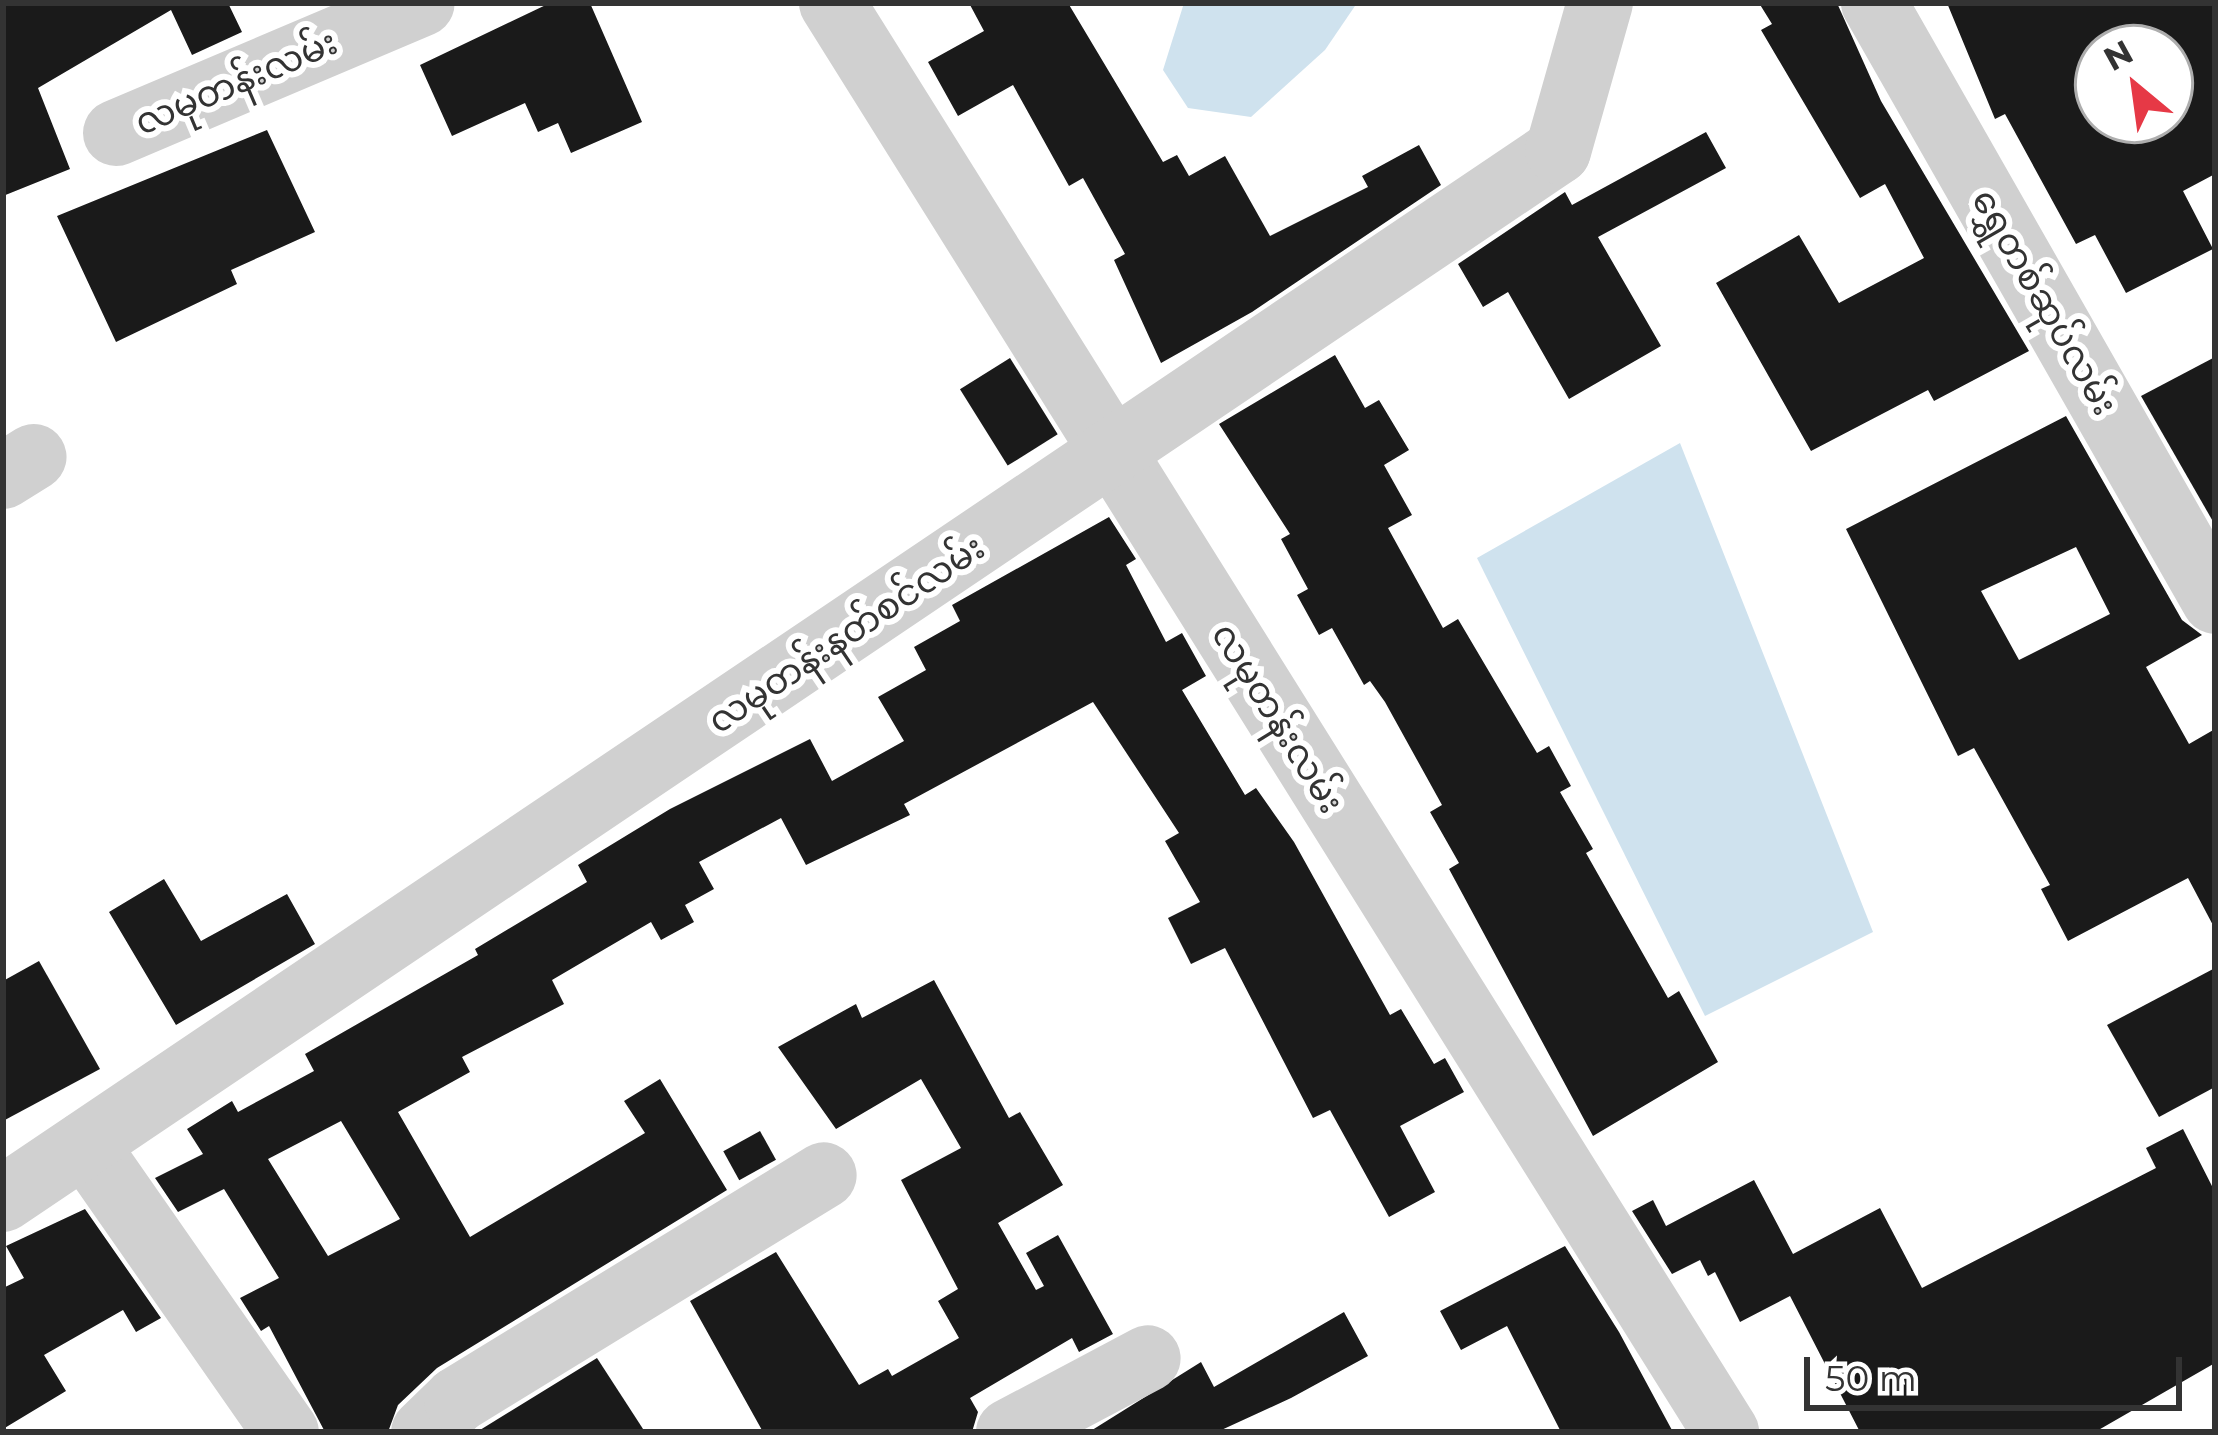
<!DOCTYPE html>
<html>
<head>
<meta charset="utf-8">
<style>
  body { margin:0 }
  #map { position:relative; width:2218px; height:1435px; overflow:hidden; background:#fff; font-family:Montserrat,"Noto Sans Myanmar",sans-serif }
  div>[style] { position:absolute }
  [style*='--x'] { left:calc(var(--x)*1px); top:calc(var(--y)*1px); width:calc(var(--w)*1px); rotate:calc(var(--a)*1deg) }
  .water>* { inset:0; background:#cfe2ee }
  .building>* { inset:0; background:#1a1a1a; transform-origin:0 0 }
  .minor>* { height:66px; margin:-33px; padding:0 33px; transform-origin:33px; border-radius:33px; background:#d0d0d0 }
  span { translate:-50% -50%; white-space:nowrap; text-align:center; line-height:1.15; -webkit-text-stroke:12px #fff; paint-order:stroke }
  .street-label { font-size:36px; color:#333 }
  .frame { position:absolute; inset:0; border:6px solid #333; pointer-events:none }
  .north { position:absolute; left:2074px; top:24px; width:120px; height:120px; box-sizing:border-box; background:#fff; border:3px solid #adadad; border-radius:50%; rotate:331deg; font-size:33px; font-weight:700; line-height:48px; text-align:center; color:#333 }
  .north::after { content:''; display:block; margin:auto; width:42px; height:54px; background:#e63946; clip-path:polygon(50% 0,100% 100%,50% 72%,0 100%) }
  .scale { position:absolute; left:1804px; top:1357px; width:378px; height:54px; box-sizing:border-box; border:6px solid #333; border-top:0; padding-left:15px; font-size:36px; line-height:42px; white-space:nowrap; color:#333; -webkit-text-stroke:9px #fff; paint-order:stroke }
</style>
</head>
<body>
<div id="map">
  <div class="water">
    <div style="clip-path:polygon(1184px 3px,1357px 3px,1325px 50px,1251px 117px,1188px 108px,1163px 70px)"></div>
    <div style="clip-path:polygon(1680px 443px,1873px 932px,1705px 1016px,1477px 558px)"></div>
  </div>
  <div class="building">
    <div style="clip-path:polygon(3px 3px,228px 3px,242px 32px,192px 55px,171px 10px,38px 88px,70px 169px,3px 196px)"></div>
    <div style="clip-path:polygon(550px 3px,590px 3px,642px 122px,571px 153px,558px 123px,538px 132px,525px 103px,452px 136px,420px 65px)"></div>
    <div style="clip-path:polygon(969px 3px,1068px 3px,1163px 162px,1177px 155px,1189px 176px,1225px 156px,1270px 236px,1368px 187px,1362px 176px,1419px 145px,1441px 185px,1252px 312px,1161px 363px,1114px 260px,1125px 254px,1083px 178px,1069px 186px,1013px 85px,958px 116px,928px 62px,984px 31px)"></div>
    <div style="clip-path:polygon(1759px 3px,1837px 3px,1881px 101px,2029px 351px,1934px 401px,1928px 390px,1811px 451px,1716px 283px,1799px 235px,1839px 303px,1924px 258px,1885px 184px,1860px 198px,1761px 30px,1772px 24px)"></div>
    <div style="clip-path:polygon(evenodd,1947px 3px,2215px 3px,2215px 174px,2183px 191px,2213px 249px,2126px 293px,2095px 235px,2076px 244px,2005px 114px,1995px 119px,1947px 3px,2098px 48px,2170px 48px,2170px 120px,2098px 120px,2098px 48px)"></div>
    <div style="clip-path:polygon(267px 130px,315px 232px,231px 270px,237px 284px,116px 342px,57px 216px)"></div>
    <div style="clip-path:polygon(1706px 132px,1726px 168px,1598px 237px,1661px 346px,1569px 399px,1508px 292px,1483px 307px,1458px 264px,1565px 192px,1572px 205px)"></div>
    <div style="clip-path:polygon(1335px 355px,1365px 408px,1379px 400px,1409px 450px,1384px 465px,1412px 515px,1388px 528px,1443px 628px,1458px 619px,1537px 753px,1549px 746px,1571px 786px,1560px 792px,1593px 849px,1586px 853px,1668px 998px,1679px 991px,1718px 1062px,1593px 1136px,1449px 869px,1459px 863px,1430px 812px,1442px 805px,1385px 702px,1370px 681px,1364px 685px,1332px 628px,1319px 635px,1297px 595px,1308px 589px,1281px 539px,1290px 534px,1219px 424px)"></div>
    <div style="clip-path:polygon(2215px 357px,2215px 525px,2141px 396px)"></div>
    <div style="left:1010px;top:358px;width:90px;height:59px;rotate:58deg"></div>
    <div style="clip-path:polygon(evenodd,2066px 416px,2182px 620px,2202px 635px,2146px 667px,2189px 744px,2215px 729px,2215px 929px,2188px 878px,2068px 941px,2041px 889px,2050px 885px,1974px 748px,1958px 756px,1846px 529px,2066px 416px,2076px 547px,2110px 614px,2019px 660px,1981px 591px,2076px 547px)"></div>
    <div style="clip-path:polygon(evenodd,1109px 517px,1136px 559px,1126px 565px,1166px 642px,1182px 633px,1206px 676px,1182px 690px,1245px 795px,1256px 788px,1294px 842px,1390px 1015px,1401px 1009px,1434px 1064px,1445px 1058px,1464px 1092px,1400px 1126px,1435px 1192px,1389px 1217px,1330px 1110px,1313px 1118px,1225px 948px,1191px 964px,1168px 918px,1200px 902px,1165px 841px,1179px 833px,1093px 702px,904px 804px,910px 815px,806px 865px,781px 818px,699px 862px,714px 889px,685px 905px,694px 922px,661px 940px,651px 922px,552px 980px,564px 1004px,462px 1057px,470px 1072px,398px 1112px,470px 1237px,645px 1133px,624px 1101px,660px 1079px,727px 1190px,437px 1368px,398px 1405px,388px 1432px,325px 1432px,269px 1326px,261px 1331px,240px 1298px,279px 1278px,224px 1189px,178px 1212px,155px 1178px,203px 1154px,187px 1129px,232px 1101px,238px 1112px,314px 1071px,305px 1054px,478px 955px,475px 949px,587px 882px,578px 865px,670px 809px,810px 739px,832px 781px,904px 741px,878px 697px,926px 670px,914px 647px,960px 621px,952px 605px,1109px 517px,341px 1121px,400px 1219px,328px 1256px,268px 1159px,341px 1121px)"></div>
    <div style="clip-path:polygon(164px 879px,201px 941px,287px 894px,315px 944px,176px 1025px,109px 912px)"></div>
    <div style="clip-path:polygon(39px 961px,100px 1069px,3px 1121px,3px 981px)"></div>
    <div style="clip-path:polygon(2215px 968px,2215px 1087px,2159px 1117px,2107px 1025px)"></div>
    <div style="clip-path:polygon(934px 980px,1009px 1118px,1020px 1112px,1063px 1185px,998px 1223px,1036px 1290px,1044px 1286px,1026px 1253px,1058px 1235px,1113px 1334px,1079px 1352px,1072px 1338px,970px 1398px,978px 1412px,972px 1432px,763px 1432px,690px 1301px,776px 1252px,859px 1385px,888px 1369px,892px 1376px,959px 1338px,938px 1301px,958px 1289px,901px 1180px,961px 1148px,921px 1079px,836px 1129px,778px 1047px,856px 1004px,862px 1018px)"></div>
    <div style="clip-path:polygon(2183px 1129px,2215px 1192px,2215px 1363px,2095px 1432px,1860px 1432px,1790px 1296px,1740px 1322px,1715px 1272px,1708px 1276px,1700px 1260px,1672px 1274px,1632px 1211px,1653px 1200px,1666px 1226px,1754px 1180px,1793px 1254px,1880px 1208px,1922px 1288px,2156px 1168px,2146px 1148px)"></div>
    <div style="left:760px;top:1131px;width:33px;height:42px;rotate:61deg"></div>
    <div style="clip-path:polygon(85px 1209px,161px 1318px,136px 1332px,123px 1310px,44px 1355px,66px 1391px,3px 1429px,3px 1288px,24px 1278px,6px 1246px)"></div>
    <div style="clip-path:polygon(1565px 1246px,1619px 1332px,1673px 1432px,1561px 1432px,1507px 1326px,1461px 1350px,1440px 1311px)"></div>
    <div style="clip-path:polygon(1344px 1312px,1368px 1356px,1291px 1398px,1217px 1432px,1089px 1432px,1201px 1362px,1214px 1387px)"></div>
    <div style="clip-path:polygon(597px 1358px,645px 1432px,478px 1432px,480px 1430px)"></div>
  </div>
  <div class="minor">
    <div style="--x:832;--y:3;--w:1686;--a:57.97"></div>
    <div style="--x:1874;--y:3;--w:688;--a:60.31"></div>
    <div style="--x:116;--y:133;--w:332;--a:-23"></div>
    <div style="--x:3;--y:476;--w:36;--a:-32"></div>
    <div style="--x:85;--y:1144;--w:351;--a:55.1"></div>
    <div style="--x:3;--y:1199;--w:1875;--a:-33.98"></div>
    <div style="--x:1558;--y:151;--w:154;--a:-74.2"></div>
    <div style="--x:424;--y:1432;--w:46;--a:-44.1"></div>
    <div style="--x:457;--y:1400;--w:430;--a:-31.5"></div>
    <div style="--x:1009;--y:1432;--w:157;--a:-28"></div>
  </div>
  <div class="street-label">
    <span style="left:236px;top:82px;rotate:-23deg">လမုတန်းလမ်း</span>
    <span style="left:2045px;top:302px;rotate:60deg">ရွှေတစ်ဆုပ်လမ်း</span>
    <span style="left:846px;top:634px;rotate:-34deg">လမုတန်းနတ်စင်လမ်း</span>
    <span style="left:1278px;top:718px;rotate:58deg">လမုတန်းလမ်း</span>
  </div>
  <div class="frame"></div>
  <div class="north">N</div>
  <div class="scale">50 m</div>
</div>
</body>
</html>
